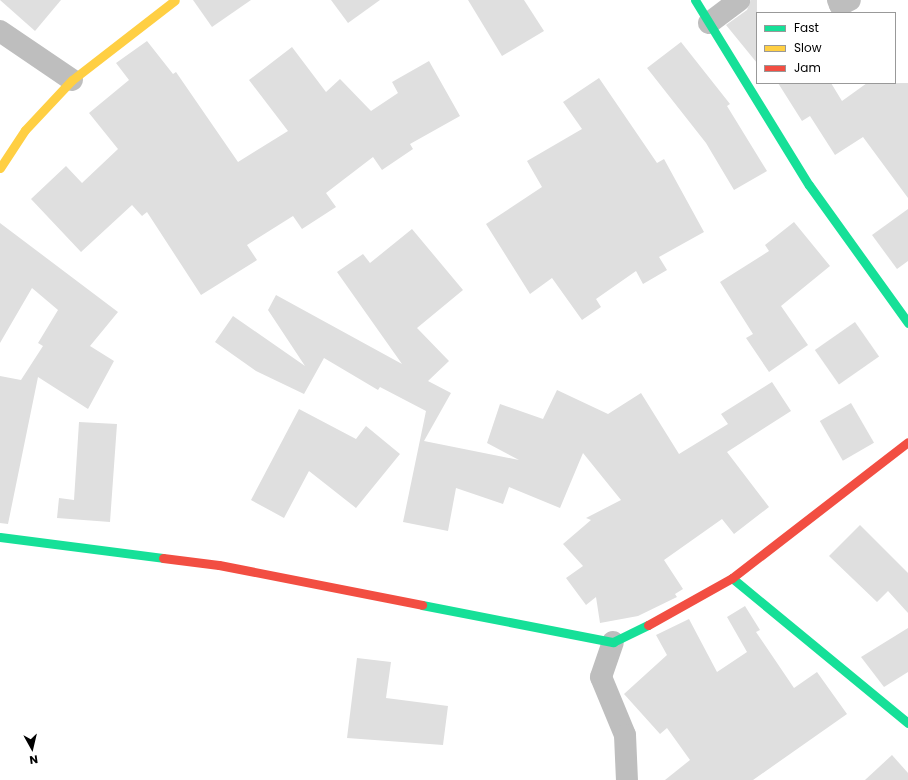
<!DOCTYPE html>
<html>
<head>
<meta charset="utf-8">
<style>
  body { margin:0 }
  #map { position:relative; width:908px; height:780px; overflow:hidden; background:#fff; font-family:Poppins,sans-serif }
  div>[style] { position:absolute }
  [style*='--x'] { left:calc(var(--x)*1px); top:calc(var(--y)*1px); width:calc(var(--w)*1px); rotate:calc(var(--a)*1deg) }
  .building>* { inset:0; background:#dfdfdf; transform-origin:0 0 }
  .street>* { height:22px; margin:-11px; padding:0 11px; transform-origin:11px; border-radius:11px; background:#bebebe }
  .fast>* { height:9px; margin:-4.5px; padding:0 4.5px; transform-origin:4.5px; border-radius:4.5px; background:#16e098 }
  .slow>* { height:9px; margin:-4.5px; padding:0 4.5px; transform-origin:4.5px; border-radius:4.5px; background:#ffcf43 }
  .jam>* { height:9px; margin:-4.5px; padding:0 4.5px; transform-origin:4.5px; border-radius:4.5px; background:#f24e42 }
  span { translate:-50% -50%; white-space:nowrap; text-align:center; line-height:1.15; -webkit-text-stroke:3.5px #fff; paint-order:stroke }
  .legend { position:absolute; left:756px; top:12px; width:140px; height:72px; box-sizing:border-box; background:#fff; border:1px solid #999; margin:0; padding:5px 7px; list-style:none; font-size:12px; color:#000 }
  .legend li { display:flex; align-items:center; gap:8px; height:20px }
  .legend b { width:20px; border:1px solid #999 }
  .north { position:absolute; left:12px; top:728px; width:40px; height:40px; -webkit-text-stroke:3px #fff; paint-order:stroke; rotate:172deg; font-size:11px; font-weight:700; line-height:16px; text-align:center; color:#000 }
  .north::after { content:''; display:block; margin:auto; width:14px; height:18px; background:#000; clip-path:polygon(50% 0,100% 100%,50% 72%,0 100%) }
</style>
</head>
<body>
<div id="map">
  <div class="building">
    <div style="clip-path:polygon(0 0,61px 0,35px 31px)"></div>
    <div style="clip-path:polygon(193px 0,251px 0,212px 27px)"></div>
    <div style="clip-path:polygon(331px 0,380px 0,348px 23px)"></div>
    <div style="clip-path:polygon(468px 0,524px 0,544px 31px,502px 56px)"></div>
    <div style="clip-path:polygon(751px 0,757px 0,757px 63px,726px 25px,747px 10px)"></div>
    <div style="clip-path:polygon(147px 41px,173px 74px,176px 72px,238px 162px,288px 131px,249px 80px,292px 47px,326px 92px,340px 79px,371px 111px,398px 93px,392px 82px,429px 61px,460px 116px,410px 144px,413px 149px,382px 170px,373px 157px,326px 193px,336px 207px,302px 229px,293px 216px,247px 245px,257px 260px,201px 295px,147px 212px,142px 216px,132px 205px,81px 252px,31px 199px,66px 166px,82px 183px,118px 149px,89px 113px,129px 80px,116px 63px)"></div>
    <div style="clip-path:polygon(681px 42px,730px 104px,727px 106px,767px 171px,734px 190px,706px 143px,647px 68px)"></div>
    <div style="clip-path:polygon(599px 78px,657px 163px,664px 159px,704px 232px,659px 257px,667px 270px,643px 284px,636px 271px,596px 299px,601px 307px,582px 320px,552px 278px,530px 294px,486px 224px,542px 187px,527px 161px,582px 129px,563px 102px)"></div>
    <div style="clip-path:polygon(778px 83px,831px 83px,842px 101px,867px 83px,908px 83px,908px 198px,863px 137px,835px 155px,810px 116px,802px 121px)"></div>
    <div style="clip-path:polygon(908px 209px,908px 261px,897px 269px,872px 235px)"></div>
    <div style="clip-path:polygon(794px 222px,830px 266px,781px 306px,808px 345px,769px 372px,746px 338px,753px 334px,720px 282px,769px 251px,765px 245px)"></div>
    <div style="clip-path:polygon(0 223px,118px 312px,90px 346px,114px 361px,88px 409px,38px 377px,8px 524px,0 523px,0 376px,21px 380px,43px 346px,38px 343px,58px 310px,32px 288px,0 343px)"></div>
    <div style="clip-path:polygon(412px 229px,463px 290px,417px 328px,449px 361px,428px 381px,451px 393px,424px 441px,519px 460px,487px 443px,500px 404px,543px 419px,557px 390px,608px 414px,641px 393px,679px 454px,728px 424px,721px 414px,772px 382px,791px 411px,727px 452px,769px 507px,734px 534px,722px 519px,664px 560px,683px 589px,675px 594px,677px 597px,638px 616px,600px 623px,596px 597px,586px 605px,566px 578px,583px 566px,563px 544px,591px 520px,586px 518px,621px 500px,583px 453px,560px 508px,509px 487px,503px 504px,456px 488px,448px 531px,403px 522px,426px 411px,380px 387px,378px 390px,324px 358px,304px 394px,256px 371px,215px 342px,233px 316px,305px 366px,268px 310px,276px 295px,402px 364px,337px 272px,363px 254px,370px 263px)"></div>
    <div style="left:855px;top:322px;width:42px;height:49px;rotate:55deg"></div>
    <div style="left:851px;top:403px;width:46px;height:36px;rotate:60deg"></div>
    <div style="clip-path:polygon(299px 409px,356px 439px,366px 426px,400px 454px,356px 508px,309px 471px,284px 518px,251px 500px)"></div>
    <div style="clip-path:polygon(79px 422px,117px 424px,110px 522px,57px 518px,59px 498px,74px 500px)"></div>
    <div style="clip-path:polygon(860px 525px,908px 573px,908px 613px,888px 591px,877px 602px,829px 556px)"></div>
    <div style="clip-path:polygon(745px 606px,760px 630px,756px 632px,794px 688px,817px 672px,847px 714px,753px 780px,665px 780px,690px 760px,667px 728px,660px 734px,624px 694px,667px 655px,656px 635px,689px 619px,717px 672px,747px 652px,727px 617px)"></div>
    <div style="clip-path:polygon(908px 628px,908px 672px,884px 687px,861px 657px)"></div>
    <div style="clip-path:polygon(357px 658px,391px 662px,386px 698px,448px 706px,443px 745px,347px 738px)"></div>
    <div style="clip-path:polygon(892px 755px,908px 773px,908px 780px,865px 780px)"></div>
  </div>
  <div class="street">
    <div style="--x:838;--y:0;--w:5;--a:68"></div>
    <div style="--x:840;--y:5;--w:11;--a:-27"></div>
    <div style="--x:709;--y:23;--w:38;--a:-37"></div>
    <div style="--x:0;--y:31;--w:87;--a:34.2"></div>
    <div style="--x:613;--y:642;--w:37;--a:109"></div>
    <div style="--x:601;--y:677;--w:63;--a:67.5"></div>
    <div style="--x:625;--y:735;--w:45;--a:87.5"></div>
  </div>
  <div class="fast">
    <div style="--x:695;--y:0;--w:217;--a:58.4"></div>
    <div style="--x:809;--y:185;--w:170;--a:54.3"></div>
    <div style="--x:0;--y:537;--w:164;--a:7.3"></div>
    <div style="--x:732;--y:578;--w:228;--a:39.5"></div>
    <div style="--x:422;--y:605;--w:195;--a:11"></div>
    <div style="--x:613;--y:642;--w:39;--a:-26"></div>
  </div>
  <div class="slow">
    <div style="--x:0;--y:168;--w:45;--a:-56.7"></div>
    <div style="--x:25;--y:130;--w:69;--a:-46.8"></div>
    <div style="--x:72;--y:80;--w:130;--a:-37.8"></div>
  </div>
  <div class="jam">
    <div style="--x:163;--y:558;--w:56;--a:7.1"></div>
    <div style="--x:219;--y:565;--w:207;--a:11.1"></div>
    <div style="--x:648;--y:625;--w:96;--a:-29.2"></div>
    <div style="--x:732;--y:578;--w:222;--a:-37.7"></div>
  </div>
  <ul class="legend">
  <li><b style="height:5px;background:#16e098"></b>Fast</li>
  <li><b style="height:5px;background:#ffcf43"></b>Slow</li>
  <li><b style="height:5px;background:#f24e42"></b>Jam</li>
  </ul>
  <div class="north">N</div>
</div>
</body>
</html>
